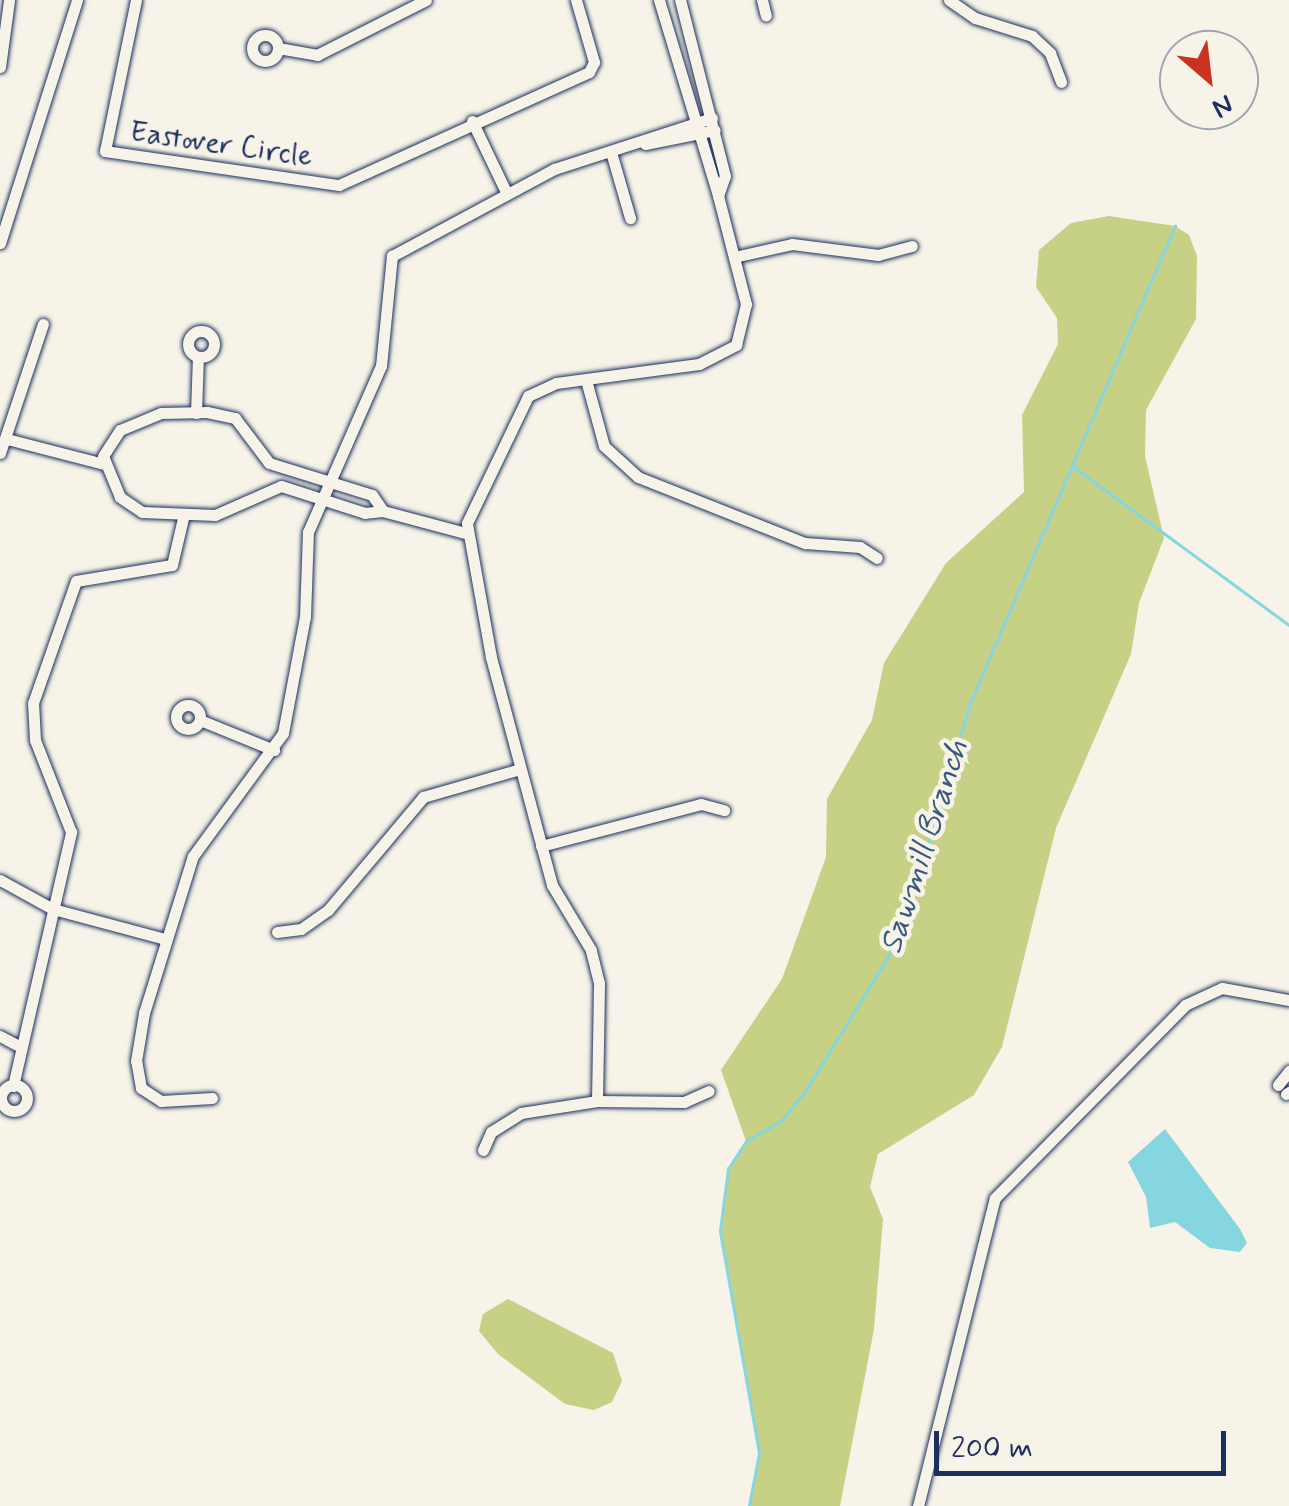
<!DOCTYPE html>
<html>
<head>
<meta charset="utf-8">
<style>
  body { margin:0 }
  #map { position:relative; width:1289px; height:1506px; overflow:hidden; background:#f7f3e8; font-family:Mynerve,sans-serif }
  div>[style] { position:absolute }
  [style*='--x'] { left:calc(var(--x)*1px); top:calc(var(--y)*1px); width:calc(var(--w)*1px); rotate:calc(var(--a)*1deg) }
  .green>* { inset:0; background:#c6d185 }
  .water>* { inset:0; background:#85d6e0 }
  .stream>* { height:2.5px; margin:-1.25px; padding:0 1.25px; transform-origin:1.25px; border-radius:1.25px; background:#85d6e0 }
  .roads { filter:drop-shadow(0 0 2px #1b2f5e) drop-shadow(0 0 2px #1b2f5e) }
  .minor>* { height:11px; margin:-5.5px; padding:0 5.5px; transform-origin:5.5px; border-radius:5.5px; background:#f7f3e8 }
  .minor>.ring { margin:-5.5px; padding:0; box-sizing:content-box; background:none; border:11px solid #f7f3e8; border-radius:50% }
  span { translate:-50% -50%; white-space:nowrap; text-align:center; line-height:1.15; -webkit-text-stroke:9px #f7f3e8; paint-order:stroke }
  .street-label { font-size:30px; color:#1b2f5e }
  .water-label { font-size:32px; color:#36597e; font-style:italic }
  .north { position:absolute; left:1159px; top:30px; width:100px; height:100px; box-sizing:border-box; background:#f7f3e8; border:2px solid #9fa5b1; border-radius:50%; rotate:152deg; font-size:28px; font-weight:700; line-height:40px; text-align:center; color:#1b2f5e }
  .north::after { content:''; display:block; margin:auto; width:35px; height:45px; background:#c8321e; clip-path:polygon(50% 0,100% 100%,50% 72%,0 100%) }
  .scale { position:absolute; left:934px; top:1431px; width:292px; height:45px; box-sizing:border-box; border:5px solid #1b2f5e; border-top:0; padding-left:12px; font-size:30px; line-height:35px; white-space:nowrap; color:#1b2f5e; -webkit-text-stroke:8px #f7f3e8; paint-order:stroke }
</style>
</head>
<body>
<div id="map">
  <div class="green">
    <div style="clip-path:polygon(1109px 216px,1175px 226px,1189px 235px,1197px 256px,1196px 319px,1146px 410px,1145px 456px,1164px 538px,1139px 603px,1131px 654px,1056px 828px,1002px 1047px,974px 1095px,878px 1154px,870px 1187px,883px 1219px,874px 1329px,840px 1506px,749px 1506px,759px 1453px,720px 1231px,728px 1169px,746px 1141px,721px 1070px,782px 979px,826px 857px,827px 799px,872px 720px,884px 663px,946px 563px,1024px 492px,1022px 415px,1058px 344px,1057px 318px,1036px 287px,1039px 250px,1071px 223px)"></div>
    <div style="clip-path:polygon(508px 1299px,613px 1353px,622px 1381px,612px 1402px,594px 1410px,565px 1404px,498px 1354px,479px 1331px,483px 1314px)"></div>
  </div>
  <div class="water">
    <div style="clip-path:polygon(1165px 1129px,1240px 1229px,1247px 1243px,1240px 1252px,1210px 1248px,1175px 1222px,1150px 1228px,1146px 1197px,1128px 1162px)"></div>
  </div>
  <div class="stream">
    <div style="--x:1074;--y:467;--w:267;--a:36.3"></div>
    <div style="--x:749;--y:1506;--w:54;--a:-79.3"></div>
    <div style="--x:759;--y:1453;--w:225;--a:-100"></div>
    <div style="--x:720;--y:1231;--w:63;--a:-82.6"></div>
    <div style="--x:728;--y:1169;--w:33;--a:-57"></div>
    <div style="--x:746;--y:1141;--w:40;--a:-29.7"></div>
    <div style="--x:781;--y:1121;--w:40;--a:-51"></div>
    <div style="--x:806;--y:1090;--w:180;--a:-58.4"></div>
    <div style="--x:900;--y:937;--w:246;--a:-73.3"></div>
    <div style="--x:971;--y:701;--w:517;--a:-66.76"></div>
  </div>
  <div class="roads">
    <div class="minor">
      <div style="--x:136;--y:0;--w:154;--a:101.6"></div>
      <div style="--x:105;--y:151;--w:236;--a:8.3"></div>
      <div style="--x:339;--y:185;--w:274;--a:-24.3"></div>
      <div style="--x:589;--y:72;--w:11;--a:-63"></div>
      <div style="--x:594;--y:62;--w:65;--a:-106.2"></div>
      <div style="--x:659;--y:0;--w:205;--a:73.2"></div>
      <div style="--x:718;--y:196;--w:21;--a:-71"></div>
      <div style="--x:725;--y:176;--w:182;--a:-104.3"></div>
      <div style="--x:762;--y:0;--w:16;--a:76"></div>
      <div style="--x:949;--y:0;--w:32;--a:35"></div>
      <div style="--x:975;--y:18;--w:60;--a:17.5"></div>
      <div style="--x:1032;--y:36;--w:25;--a:43"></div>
      <div style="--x:1050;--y:53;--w:31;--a:69"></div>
      <div class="ring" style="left:252px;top:35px;width:15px;height:15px"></div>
      <div style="--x:278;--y:48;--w:40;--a:10"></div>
      <div style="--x:317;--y:55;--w:122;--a:-26.8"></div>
      <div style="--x:0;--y:67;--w:68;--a:-82.3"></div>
      <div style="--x:472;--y:121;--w:79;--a:64.4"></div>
      <div style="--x:645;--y:144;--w:71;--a:-11.3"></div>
      <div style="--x:611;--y:152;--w:69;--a:73.9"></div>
      <div style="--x:0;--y:243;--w:255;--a:-72.4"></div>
      <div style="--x:734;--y:257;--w:59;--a:-12.6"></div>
      <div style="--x:792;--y:244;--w:87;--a:7.3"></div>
      <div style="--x:878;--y:255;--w:35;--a:-15"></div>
      <div class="ring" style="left:188px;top:331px;width:15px;height:15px"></div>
      <div style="--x:586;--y:380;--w:68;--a:74.7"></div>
      <div style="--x:604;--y:446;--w:46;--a:42.4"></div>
      <div style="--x:638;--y:477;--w:180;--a:21.6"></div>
      <div style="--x:805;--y:543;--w:55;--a:4.2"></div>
      <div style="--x:860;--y:547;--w:20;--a:33"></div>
      <div style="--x:207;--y:412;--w:29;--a:12"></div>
      <div style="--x:235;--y:418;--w:56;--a:52.9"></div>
      <div style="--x:269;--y:463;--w:108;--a:17.3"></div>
      <div style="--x:372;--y:495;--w:19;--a:55"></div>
      <div style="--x:383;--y:511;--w:18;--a:174"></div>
      <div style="--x:365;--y:513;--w:88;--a:-162.2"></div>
      <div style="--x:281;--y:486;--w:72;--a:156.3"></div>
      <div style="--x:215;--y:515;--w:73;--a:-177.6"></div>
      <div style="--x:142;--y:512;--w:27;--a:-146"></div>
      <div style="--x:120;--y:497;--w:44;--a:-112.5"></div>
      <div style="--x:103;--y:456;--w:31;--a:-57"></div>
      <div style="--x:120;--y:430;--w:44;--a:-22.5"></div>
      <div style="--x:161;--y:413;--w:46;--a:-1.2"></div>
      <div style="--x:196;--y:413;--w:56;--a:-88"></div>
      <div style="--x:7;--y:439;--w:100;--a:14.5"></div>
      <div style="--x:0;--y:453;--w:136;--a:-71.6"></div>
      <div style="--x:383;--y:511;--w:85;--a:15"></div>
      <div class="ring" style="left:176px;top:705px;width:13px;height:13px"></div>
      <div style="--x:200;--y:720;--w:80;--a:22.1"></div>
      <div style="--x:541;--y:846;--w:165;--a:-14.7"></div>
      <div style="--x:701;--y:804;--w:24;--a:15"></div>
      <div style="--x:0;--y:880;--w:60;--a:28.7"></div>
      <div style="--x:53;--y:909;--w:116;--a:15"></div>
      <div style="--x:277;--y:932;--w:24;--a:-7"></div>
      <div style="--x:301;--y:929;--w:33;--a:-35"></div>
      <div style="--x:328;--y:910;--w:148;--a:-49.9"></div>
      <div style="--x:423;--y:797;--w:101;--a:-16.1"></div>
      <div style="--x:0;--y:1036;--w:19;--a:28"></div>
      <div style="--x:1278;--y:1085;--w:18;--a:-52"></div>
      <div class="ring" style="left:1px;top:1085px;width:15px;height:15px"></div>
      <div style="--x:13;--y:1086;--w:261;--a:-77.1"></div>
      <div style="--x:71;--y:832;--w:99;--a:-111.4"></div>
      <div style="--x:35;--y:740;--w:37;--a:-93"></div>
      <div style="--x:33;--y:703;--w:129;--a:-70.6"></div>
      <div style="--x:76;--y:581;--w:97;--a:-9.5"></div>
      <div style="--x:172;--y:565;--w:52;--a:-76.8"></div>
      <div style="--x:1286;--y:1094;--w:4;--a:-34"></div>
      <div style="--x:212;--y:1098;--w:51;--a:176.6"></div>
      <div style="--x:161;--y:1101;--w:24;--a:-147"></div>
      <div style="--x:141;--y:1088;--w:27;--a:-100"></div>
      <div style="--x:136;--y:1061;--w:49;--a:-80.5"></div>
      <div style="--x:144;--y:1013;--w:164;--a:-72.7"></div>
      <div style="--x:193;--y:856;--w:152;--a:-53.8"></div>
      <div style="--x:283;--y:733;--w:118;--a:-79.3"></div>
      <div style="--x:305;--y:617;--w:85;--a:-88"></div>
      <div style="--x:308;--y:532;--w:181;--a:-66.3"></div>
      <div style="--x:381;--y:366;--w:111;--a:-84.3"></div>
      <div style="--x:392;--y:256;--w:184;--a:-28.2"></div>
      <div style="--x:554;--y:169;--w:166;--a:-17.9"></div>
      <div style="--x:597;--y:1101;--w:87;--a:0.7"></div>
      <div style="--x:684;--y:1102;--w:27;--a:-24"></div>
      <div style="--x:483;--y:1150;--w:20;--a:-66"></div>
      <div style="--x:491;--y:1132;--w:36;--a:-32"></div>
      <div style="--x:521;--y:1113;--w:77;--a:-9"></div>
      <div style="--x:597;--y:1101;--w:118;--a:-89"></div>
      <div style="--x:599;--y:983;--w:34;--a:-104"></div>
      <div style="--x:591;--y:950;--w:76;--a:-121"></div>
      <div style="--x:552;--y:885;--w:236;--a:-105"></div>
      <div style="--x:491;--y:657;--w:136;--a:-100.2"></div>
      <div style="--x:467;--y:523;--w:141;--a:-64.3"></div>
      <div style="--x:528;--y:396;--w:31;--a:-25"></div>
      <div style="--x:556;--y:383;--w:144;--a:-7.6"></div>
      <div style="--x:699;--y:364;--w:42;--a:-27.2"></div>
      <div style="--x:736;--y:345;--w:42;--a:-76.3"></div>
      <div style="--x:746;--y:304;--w:112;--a:-104.5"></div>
      <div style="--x:918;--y:1506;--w:317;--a:-76"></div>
      <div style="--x:995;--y:1198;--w:271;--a:-45.4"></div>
      <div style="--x:1185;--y:1005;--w:41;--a:-24.7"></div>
      <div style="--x:1222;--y:988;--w:68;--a:10.2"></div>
    </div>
  </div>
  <div class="street-label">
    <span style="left:221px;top:145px;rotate:8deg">Eastover Circle</span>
  </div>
  <div class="water-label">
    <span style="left:925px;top:847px;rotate:-72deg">Sawmill Branch</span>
  </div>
  <div class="north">N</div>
  <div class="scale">200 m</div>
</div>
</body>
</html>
